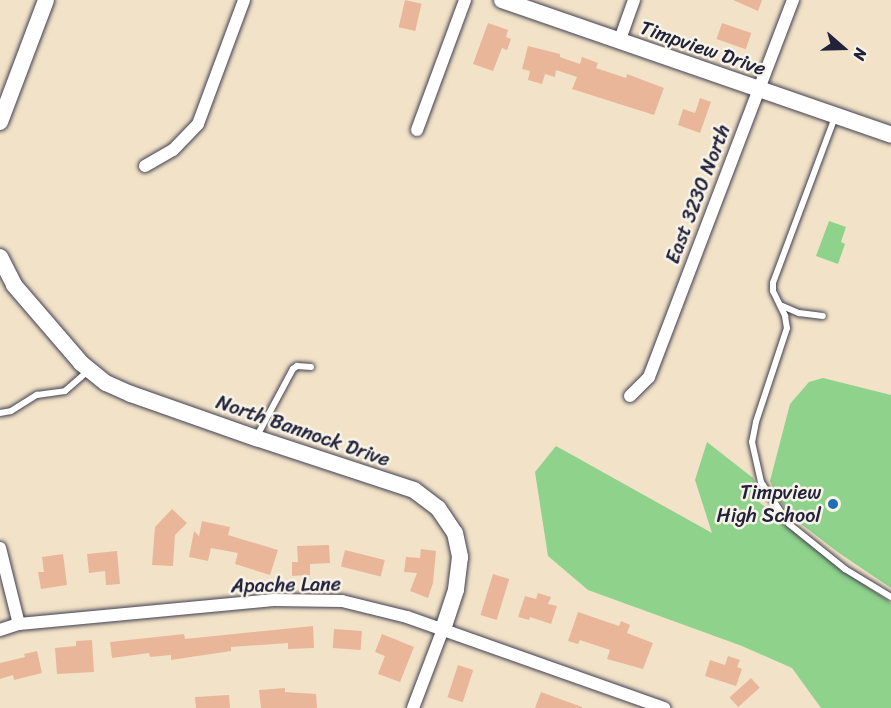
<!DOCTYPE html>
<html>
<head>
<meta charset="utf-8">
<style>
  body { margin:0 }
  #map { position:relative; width:891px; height:708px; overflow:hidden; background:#f2e3c8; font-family:Sriracha,sans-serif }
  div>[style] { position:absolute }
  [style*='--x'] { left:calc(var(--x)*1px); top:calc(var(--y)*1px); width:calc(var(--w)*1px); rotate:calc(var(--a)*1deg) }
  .green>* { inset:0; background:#8ed28b }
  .building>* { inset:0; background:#e9b69a; transform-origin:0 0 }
  .roads { filter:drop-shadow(0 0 2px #413f50) drop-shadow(0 0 2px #413f50) }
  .lane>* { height:6px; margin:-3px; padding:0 3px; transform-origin:3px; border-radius:3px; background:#fff }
  .street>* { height:12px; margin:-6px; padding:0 6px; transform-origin:6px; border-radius:6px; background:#fff }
  .secondary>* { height:16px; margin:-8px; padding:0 8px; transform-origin:8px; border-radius:8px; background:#fff }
  .dots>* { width:16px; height:16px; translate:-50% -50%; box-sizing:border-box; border:3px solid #f7f3e8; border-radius:50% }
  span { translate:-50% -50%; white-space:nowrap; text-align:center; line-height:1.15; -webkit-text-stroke:5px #f7f3e8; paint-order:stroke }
  .street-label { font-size:20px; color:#22223b }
  .poi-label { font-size:20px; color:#22223b }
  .right { translate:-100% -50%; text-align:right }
  .north { position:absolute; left:813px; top:18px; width:60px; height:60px; -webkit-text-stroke:4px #f7f3e8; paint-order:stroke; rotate:110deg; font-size:16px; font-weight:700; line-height:24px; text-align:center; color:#22223b }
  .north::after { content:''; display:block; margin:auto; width:21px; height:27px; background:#22223b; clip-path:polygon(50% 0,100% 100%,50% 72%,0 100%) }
</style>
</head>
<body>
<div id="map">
  <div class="green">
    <div style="clip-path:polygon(829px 221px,846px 227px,841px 242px,845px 244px,838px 264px,816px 256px)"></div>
    <div style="clip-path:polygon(823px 378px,891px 395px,891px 588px,839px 553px,792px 517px,780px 501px,770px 481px,790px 404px,809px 382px)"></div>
    <div style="clip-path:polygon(707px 442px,753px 478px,759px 490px,758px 501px,842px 570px,891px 603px,891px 708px,821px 708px,792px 668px,742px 646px,588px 590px,548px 556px,535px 472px,556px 446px,712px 533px,695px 480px)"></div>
  </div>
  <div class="building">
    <div style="left:405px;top:0;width:17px;height:28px;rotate:13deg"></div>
    <div style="clip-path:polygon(733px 0,762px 0,758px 11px)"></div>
    <div style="clip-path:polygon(488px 23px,508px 30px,506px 37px,511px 39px,507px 50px,502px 48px,493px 71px,473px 64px)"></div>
    <div style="left:722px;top:23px;width:31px;height:17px;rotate:19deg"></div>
    <div style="clip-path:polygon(528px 46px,560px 54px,560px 57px,580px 64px,582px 57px,598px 63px,596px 68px,626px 78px,627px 74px,664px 88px,654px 115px,572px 89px,577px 77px,556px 70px,555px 77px,545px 74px,542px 84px,528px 80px,530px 71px,522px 69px)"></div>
    <div style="clip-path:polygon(700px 98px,711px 102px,700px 133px,678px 125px,683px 109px,695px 113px)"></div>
    <div style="clip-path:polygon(172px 509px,187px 523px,175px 535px,173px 566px,152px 565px,155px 527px)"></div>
    <div style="clip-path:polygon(202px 521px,230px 527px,228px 535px,278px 550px,270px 575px,235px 564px,238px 553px,211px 548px,208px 561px,189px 557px,194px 531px,199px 536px)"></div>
    <div style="clip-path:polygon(329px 545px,330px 563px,310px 564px,310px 575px,292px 576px,292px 562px,298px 562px,297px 546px)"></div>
    <div style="clip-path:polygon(421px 549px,436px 551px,433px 583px,428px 598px,410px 591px,417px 573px,404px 572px,406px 557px,420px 558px)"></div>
    <div style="left:345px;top:550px;width:41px;height:17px;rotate:14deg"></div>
    <div style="clip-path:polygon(117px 551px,120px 584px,106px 585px,105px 571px,89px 573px,87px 554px)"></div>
    <div style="clip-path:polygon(63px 554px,67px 585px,41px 589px,38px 572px,44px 572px,42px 557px)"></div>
    <div style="left:493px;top:574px;width:17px;height:43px;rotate:17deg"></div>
    <div style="clip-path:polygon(538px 593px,551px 597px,548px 604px,557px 606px,551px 624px,530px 617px,529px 620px,518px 617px,525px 596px,536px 599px)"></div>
    <div style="clip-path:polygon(578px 612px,619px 626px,621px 621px,630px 625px,627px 633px,653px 643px,643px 669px,607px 659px,610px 650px,580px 640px,578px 644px,568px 641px)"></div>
    <div style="clip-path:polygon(313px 626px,314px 648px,288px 649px,288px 643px,231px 647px,231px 651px,171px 660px,171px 655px,150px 657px,149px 653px,112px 658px,110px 642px,184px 634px,185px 639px)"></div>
    <div style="left:334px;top:629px;width:28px;height:19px;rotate:4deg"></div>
    <div style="clip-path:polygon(382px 634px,414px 647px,400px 682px,378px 674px,385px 656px,375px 652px)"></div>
    <div style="clip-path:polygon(92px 640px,94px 672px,57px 674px,55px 648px,76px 646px,76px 641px)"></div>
    <div style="clip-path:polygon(37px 651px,42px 673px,14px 680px,13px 675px,0 679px,0 663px,25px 657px,24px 654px)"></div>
    <div style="clip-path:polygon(728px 656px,740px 660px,737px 667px,742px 669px,736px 686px,705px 676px,710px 660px,725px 665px)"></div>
    <div style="left:458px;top:665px;width:16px;height:34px;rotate:18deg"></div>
    <div style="left:751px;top:678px;width:13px;height:29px;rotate:48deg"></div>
    <div style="clip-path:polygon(285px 688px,285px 692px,316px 694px,317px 708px,261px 708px,259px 690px)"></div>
    <div style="clip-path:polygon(541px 692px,582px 707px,582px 708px,535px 708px)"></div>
    <div style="clip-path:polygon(229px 695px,230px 708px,196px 708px,195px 697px)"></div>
  </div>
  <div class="roads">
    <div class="lane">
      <div style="--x:835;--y:117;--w:177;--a:110.5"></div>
      <div style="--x:773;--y:283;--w:8;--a:90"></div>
      <div style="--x:773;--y:291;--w:28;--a:64"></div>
      <div style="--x:785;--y:316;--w:12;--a:81"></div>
      <div style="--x:787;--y:328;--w:99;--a:108.3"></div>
      <div style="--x:756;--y:422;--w:20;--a:101"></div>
      <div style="--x:752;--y:442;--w:41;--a:77.3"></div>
      <div style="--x:761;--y:482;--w:50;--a:56.3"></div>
      <div style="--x:789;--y:524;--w:72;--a:38.8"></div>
      <div style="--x:845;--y:569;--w:54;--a:31.3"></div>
      <div style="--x:780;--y:305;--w:21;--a:23"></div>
      <div style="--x:799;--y:313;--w:24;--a:7"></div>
      <div style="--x:0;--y:413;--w:11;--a:-10"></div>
      <div style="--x:11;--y:411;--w:31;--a:-32"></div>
      <div style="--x:37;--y:395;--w:28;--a:-8"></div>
      <div style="--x:65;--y:391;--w:32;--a:-41"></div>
      <div style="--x:257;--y:436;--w:76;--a:-61.8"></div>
      <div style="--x:293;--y:369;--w:5;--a:-37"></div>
      <div style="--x:297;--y:366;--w:14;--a:4"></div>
    </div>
    <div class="street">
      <div style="--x:619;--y:42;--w:45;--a:-70.3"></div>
      <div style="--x:417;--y:130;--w:139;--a:-69.7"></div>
      <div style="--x:145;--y:166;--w:32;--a:-30"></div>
      <div style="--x:173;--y:150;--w:36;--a:-46"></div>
      <div style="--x:198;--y:124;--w:132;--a:-69.6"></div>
      <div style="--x:630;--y:396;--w:27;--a:-45"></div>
      <div style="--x:649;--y:377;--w:404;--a:-69.1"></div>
      <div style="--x:0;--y:548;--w:78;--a:76"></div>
      <div style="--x:0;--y:630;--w:20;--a:-18"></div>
      <div style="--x:19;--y:624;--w:256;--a:-5.4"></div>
      <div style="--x:274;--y:600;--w:68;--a:0.8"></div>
      <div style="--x:342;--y:601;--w:67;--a:13.8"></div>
      <div style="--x:407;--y:617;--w:273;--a:19.5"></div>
      <div style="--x:413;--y:708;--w:85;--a:-69.2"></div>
    </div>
    <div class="secondary">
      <div style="--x:502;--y:0;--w:412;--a:19.1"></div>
      <div style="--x:0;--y:122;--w:130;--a:-69.3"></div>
      <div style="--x:0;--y:257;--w:31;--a:63"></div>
      <div style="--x:14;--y:285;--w:103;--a:49.3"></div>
      <div style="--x:81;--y:363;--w:32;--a:39"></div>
      <div style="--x:106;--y:383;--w:27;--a:24"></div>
      <div style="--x:131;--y:394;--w:133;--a:19.4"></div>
      <div style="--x:256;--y:438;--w:166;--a:18.2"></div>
      <div style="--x:414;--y:490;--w:30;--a:37"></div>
      <div style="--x:438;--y:508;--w:30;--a:56"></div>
      <div style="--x:455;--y:533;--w:25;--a:78"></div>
      <div style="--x:460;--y:557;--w:33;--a:97"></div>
      <div style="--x:456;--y:590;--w:41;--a:108.4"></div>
    </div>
  </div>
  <div class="dots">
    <div style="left:833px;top:504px;background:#1f6fb2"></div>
  </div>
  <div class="street-label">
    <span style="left:703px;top:48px;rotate:19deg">Timpview Drive</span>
    <span style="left:698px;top:194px;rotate:-69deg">East 3230 North</span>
    <span style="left:303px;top:431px;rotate:19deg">North Bannock Drive</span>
    <span style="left:286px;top:585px;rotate:-1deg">Apache Lane</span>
  </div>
  <div class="poi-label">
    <span class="right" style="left:821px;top:504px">Timpview<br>High School</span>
  </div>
  <div class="north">N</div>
</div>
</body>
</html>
